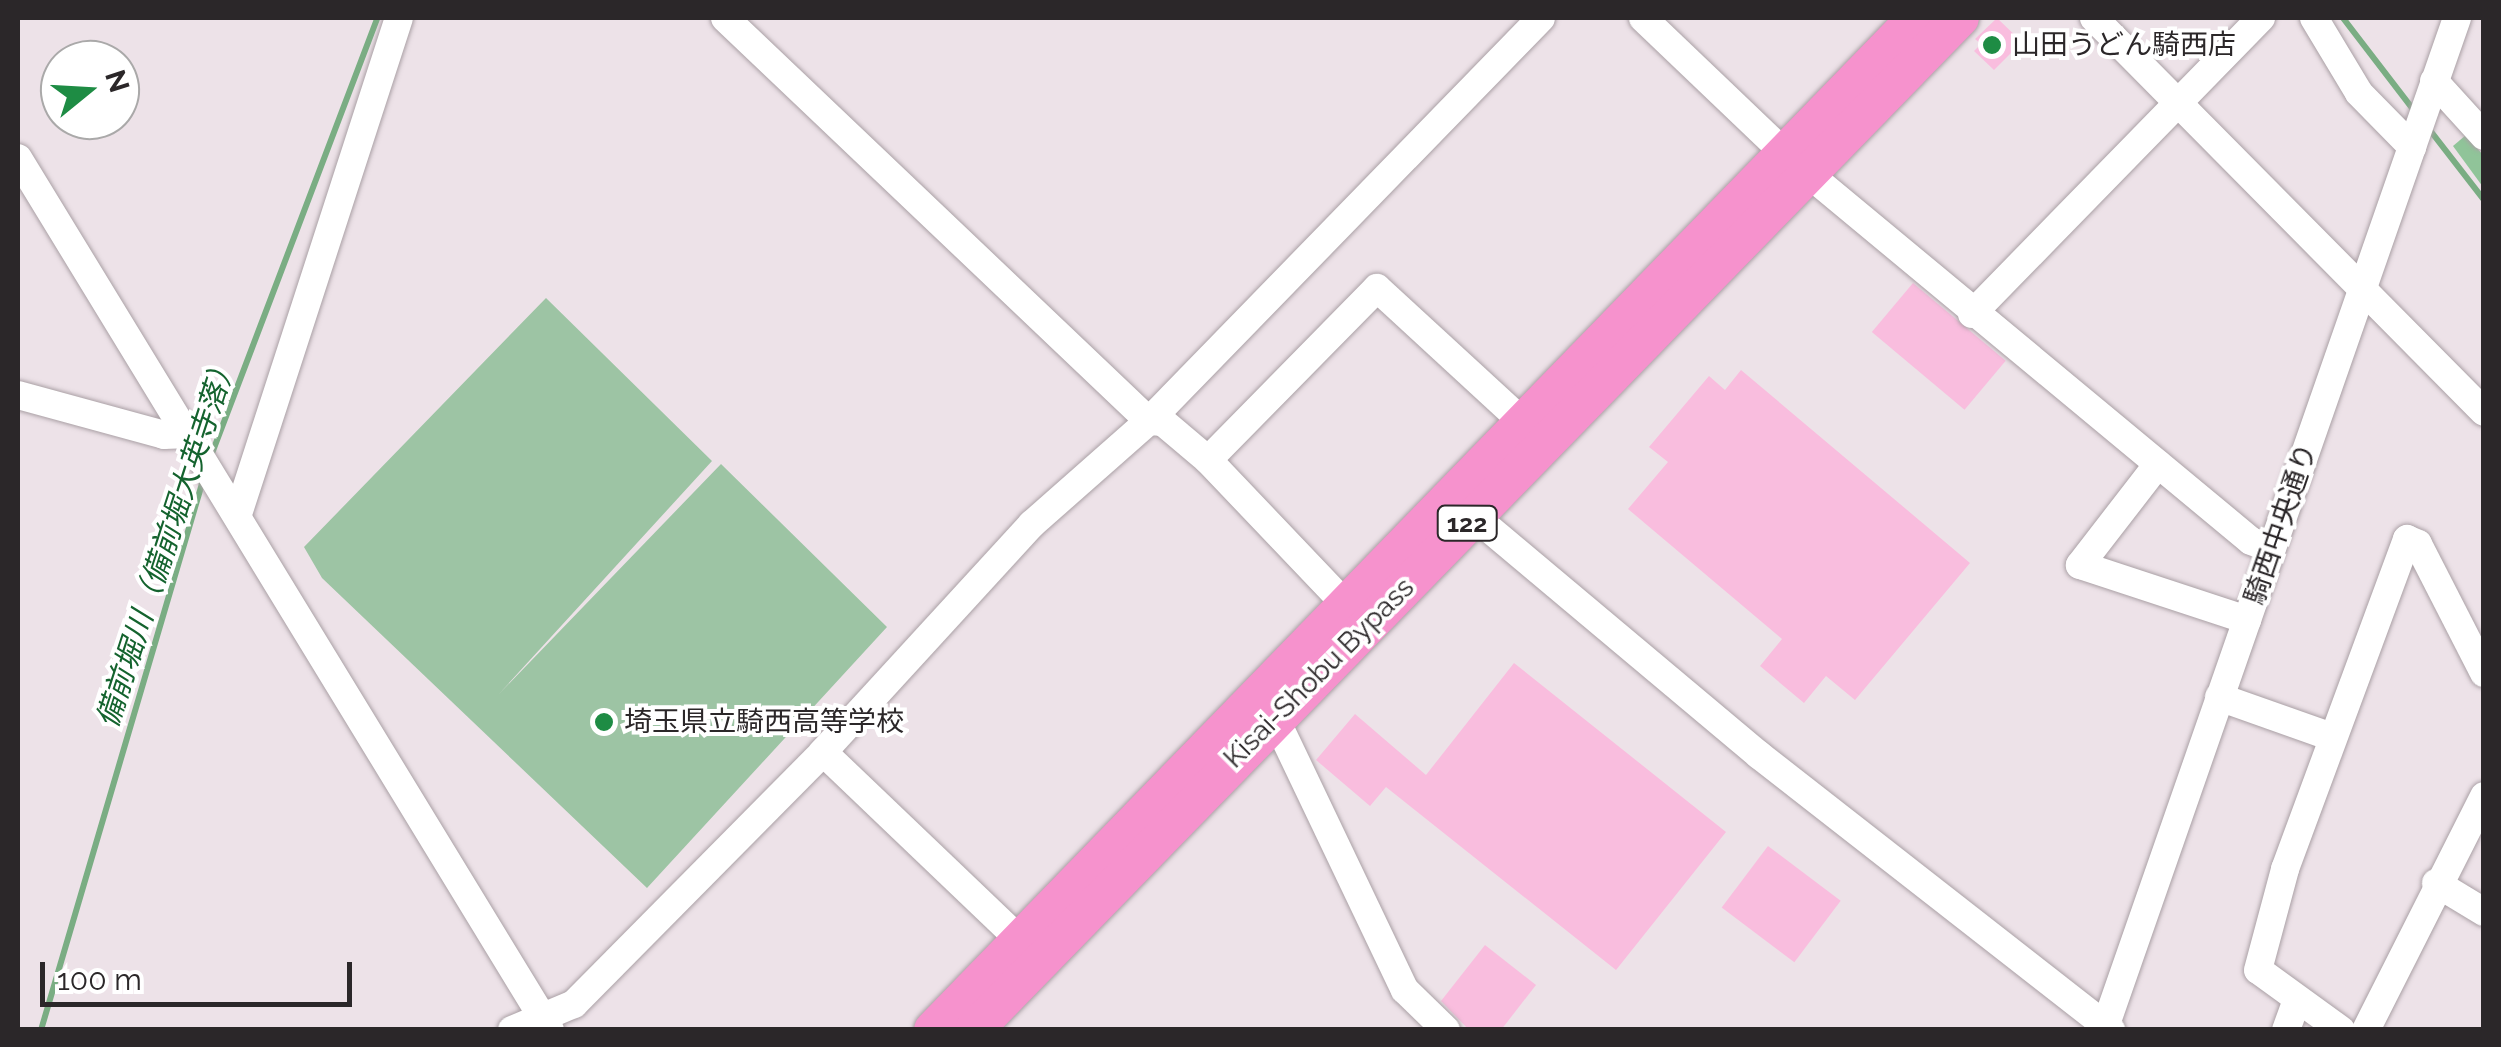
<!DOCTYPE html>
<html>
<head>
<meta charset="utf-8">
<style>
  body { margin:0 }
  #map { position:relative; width:2501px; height:1047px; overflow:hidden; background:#ede2e8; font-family:Raleway,"Noto Sans JP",sans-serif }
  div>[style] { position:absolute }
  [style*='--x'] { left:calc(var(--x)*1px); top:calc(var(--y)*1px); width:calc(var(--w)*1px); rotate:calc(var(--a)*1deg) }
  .green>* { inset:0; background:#9dc4a4 }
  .forest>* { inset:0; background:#90c499 }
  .stream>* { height:6px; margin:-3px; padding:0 3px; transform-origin:3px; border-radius:3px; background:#7aad83 }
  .building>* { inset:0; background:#f9bdde; transform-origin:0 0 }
  .roads { filter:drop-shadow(0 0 2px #aaa0a5) drop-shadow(0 0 2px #aaa0a5) }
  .minor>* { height:28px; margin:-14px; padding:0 14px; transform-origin:14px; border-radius:14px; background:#fff }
  .highway>* { height:38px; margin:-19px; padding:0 19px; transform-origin:19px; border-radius:19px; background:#f692cd }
  .dots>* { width:28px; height:28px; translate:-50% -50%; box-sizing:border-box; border:5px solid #fff; border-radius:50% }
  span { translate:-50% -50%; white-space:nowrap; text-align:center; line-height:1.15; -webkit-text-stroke:8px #fff; paint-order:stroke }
  .shield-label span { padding:2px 8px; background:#fff; border:2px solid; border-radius:8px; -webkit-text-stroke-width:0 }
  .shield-label { font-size:25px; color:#2b2729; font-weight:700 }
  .poi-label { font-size:28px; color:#2b2729 }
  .left { translate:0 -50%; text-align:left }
  .street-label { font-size:28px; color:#2b2729 }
  .water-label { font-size:30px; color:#14632e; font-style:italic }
  .frame { position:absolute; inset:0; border:20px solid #2b2729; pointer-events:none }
  .north { position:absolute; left:40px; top:40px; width:100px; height:100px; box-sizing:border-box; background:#fff; border:2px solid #aaa9a9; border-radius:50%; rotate:72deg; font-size:28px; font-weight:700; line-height:40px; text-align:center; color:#2b2729 }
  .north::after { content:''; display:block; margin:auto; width:35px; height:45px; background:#1e8c44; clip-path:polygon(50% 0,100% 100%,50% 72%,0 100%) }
  .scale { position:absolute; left:40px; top:962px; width:312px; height:45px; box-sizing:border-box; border:5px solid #2b2729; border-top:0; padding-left:12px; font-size:30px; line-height:35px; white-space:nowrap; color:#2b2729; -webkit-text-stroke:8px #fff; paint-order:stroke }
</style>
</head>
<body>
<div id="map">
  <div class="green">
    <div style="clip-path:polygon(546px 298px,712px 461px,498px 695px,721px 464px,887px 627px,647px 888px,322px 578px,304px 547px)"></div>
  </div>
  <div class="forest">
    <div style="clip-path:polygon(2466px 135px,2483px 155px,2483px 187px,2453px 146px)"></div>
  </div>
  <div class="stream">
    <div style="--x:2343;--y:18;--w:118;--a:52.5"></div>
    <div style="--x:2429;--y:129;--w:90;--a:52.2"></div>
    <div style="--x:211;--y:456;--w:468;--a:-69.2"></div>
    <div style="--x:41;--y:1030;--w:577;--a:-73.58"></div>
  </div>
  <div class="building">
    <div style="clip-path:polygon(1997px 18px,2022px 42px,1994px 70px,1974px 51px,1981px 44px,1975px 39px)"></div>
    <div style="left:1913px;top:283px;width:121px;height:64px;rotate:40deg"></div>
    <div style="clip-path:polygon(1741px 370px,1970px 563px,1855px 700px,1826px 676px,1804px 703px,1760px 666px,1782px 639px,1628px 509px,1668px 462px,1649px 447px,1709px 376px,1725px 390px)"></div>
    <div style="clip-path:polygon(1514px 663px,1726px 832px,1616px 970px,1386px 787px,1370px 806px,1316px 760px,1355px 714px,1426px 775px)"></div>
    <div style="left:1768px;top:846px;width:91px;height:77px;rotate:37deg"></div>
    <div style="clip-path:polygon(1485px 945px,1536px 985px,1501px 1030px,1469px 1030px,1441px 1001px)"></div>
  </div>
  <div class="roads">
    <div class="minor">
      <div style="--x:725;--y:18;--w:585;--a:43.55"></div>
      <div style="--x:1149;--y:421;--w:14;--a:4"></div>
      <div style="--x:1163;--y:422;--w:59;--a:40.2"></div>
      <div style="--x:1208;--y:460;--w:199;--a:46.4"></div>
      <div style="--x:1643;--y:18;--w:194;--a:43.7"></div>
      <div style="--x:2094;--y:18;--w:554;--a:45.29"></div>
      <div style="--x:2314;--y:18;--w:87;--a:59"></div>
      <div style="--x:2359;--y:93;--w:76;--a:45.5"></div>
      <div style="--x:2434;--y:81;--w:74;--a:47.7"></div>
      <div style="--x:18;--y:158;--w:1021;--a:58.61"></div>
      <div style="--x:1805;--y:171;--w:579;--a:39.68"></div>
      <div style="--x:2251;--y:541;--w:22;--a:21"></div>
      <div style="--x:1972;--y:314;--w:414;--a:-45.7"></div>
      <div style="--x:18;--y:395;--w:151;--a:15.3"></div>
      <div style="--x:164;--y:435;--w:25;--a:-2"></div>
      <div style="--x:1208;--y:460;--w:241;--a:-45.5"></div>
      <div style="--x:1377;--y:288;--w:200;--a:42.6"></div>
      <div style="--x:2158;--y:464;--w:128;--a:127.7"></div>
      <div style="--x:2080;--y:565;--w:176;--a:18.2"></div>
      <div style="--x:1461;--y:505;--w:389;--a:40"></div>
      <div style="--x:1759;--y:755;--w:447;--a:38"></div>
      <div style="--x:238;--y:514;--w:521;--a:-72.02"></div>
      <div style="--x:2219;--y:697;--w:120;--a:19.5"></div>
      <div style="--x:1275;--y:718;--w:301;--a:64.5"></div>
      <div style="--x:1405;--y:990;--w:57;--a:44.3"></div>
      <div style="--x:823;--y:752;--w:271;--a:43.7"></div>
      <div style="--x:2436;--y:883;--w:56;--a:31.1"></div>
      <div style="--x:512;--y:1030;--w:67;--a:-22.8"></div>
      <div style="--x:574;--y:1004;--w:354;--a:-45.3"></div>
      <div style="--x:823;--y:752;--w:309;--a:-47.5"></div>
      <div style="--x:1032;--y:524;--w:156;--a:-41.4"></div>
      <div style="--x:1149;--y:421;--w:562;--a:-45.79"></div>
      <div style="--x:2104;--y:1030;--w:1072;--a:-70.77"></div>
      <div style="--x:2286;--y:1030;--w:29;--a:-70"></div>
      <div style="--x:2341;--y:1030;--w:102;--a:-144.1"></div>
      <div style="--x:2258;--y:970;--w:105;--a:-75"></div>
      <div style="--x:2285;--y:869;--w:352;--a:-69.7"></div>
      <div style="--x:2407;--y:539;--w:12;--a:24"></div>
      <div style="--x:2418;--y:544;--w:145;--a:62.9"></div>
      <div style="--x:2366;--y:1030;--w:262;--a:-63.2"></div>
    </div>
    <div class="highway">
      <div style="--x:933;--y:1030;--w:1411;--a:-45.83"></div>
      <div style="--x:974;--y:1030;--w:1413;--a:-45.75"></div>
    </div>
  </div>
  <div class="dots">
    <div style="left:1992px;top:45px;background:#1e8c44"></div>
    <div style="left:604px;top:722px;background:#1e8c44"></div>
  </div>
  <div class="shield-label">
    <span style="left:1467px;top:523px">122</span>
  </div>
  <div class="poi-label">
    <span class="left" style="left:2012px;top:45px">山田うどん騎西店</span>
    <span class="left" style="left:624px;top:722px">埼玉県立騎西高等学校</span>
  </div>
  <div class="street-label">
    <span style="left:2281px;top:524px;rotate:-71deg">騎西中央通り</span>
    <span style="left:1319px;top:673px;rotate:-45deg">Kisai-Shobu Bypass</span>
  </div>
  <div class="water-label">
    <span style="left:167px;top:541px;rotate:-72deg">備前堀川（備前堀大英寺落）</span>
  </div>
  <div class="frame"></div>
  <div class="north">N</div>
  <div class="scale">100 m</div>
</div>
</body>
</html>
